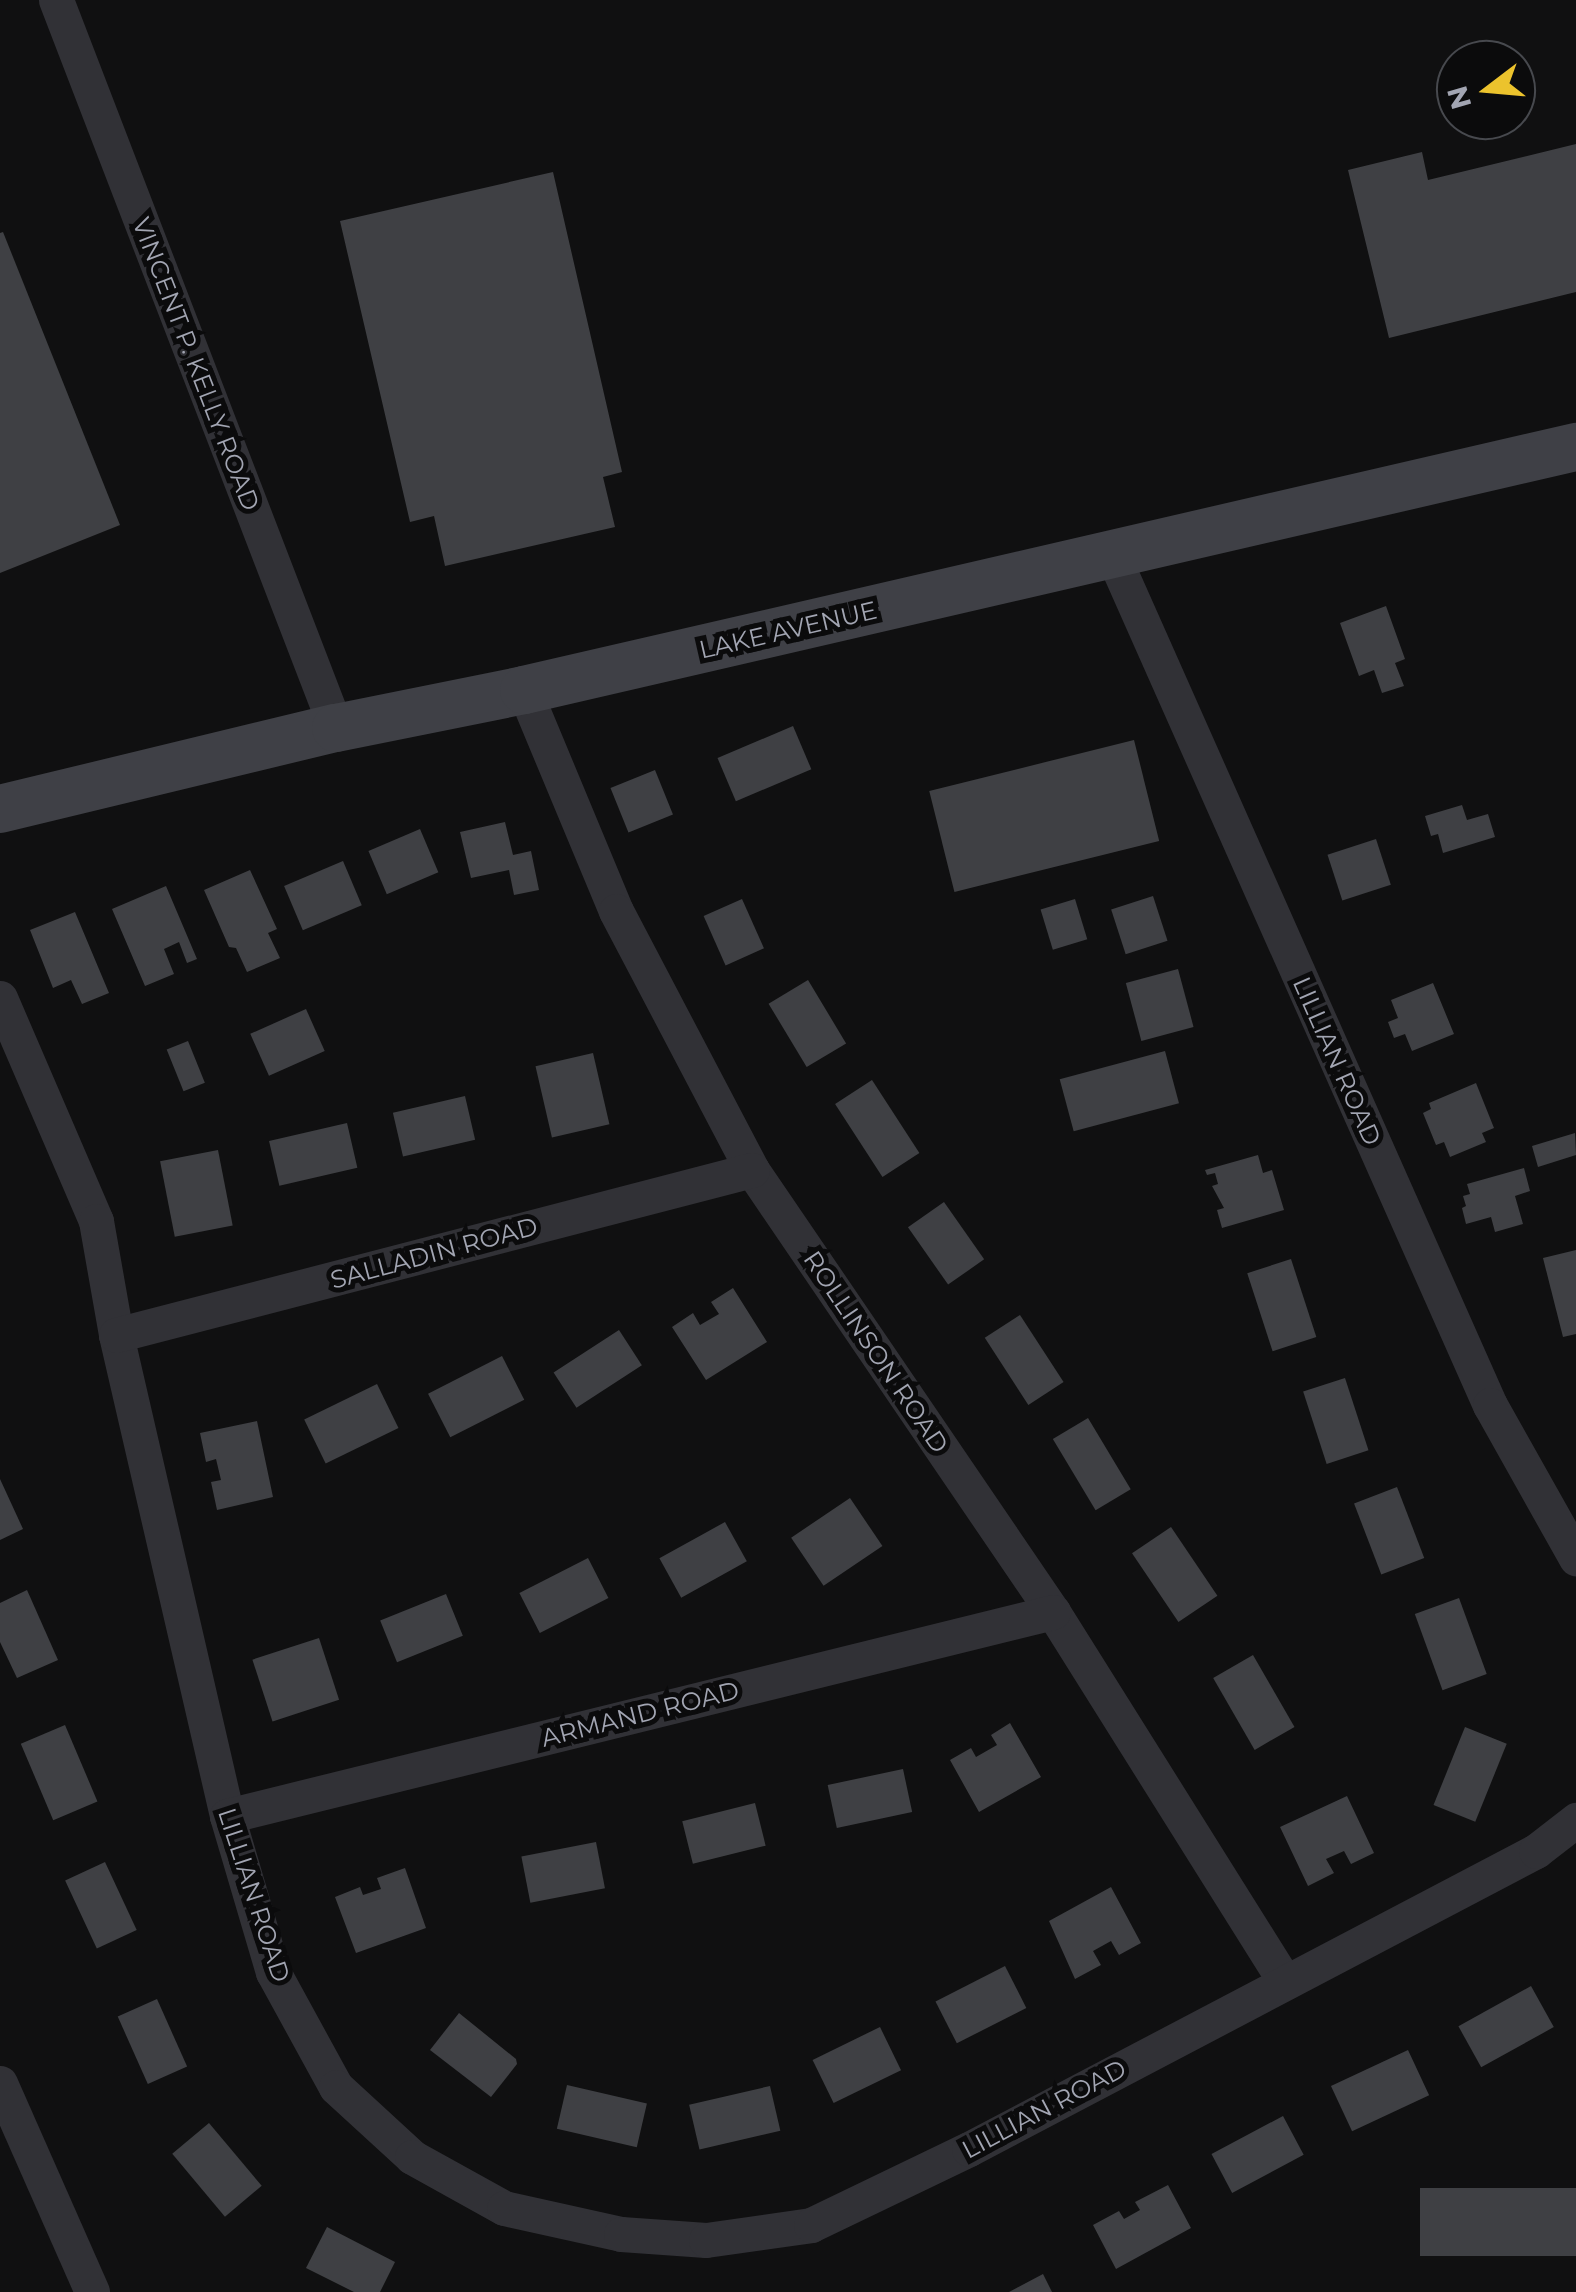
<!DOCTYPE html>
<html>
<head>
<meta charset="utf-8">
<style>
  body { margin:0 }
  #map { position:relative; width:1576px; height:2292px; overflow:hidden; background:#101011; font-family:Montserrat,sans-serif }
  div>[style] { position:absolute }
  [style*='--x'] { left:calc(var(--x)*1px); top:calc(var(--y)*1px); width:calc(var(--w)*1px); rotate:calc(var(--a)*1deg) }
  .building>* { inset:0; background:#3f4044; transform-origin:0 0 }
  .minor>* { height:35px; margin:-17.5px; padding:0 17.5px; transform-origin:17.5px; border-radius:17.5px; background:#313136 }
  .secondary>* { height:48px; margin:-24px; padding:0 24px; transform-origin:24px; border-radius:24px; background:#3f4046 }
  span { translate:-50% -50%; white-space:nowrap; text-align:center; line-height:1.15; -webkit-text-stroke:10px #0b0b0c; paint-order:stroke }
  .street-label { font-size:25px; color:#a2a5b2 }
  .north { position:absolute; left:1436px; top:40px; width:100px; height:100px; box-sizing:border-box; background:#0b0b0c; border:2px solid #47494e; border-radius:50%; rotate:254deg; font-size:28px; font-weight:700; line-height:40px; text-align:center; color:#a2a5b2 }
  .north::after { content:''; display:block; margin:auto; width:35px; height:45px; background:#ecc32d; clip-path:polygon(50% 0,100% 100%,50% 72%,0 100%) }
</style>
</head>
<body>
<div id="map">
  <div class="building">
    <div style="clip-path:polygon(1576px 144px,1576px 292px,1389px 338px,1348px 170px,1422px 152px,1428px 180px)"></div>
    <div style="clip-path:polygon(553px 172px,622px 472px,603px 477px,615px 527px,445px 566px,434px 516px,410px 522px,340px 221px)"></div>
    <div style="clip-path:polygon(3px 232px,120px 525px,0 573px,0 233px)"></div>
    <div style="clip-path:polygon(1386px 606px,1405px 659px,1395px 663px,1404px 686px,1382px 693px,1374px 670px,1359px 676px,1340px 623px)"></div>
    <div style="left:793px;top:726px;width:47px;height:82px;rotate:67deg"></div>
    <div style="left:1134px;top:740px;width:104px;height:211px;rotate:76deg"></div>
    <div style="left:655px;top:770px;width:48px;height:48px;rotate:68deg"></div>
    <div style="clip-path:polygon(1462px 805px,1467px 820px,1488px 814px,1495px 837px,1443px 853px,1438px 834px,1431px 836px,1425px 816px)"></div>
    <div style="clip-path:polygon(505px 822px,513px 855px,531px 851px,539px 890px,514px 895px,509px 870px,471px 878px,460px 832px)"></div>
    <div style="left:420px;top:829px;width:47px;height:56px;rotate:67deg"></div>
    <div style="left:1376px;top:839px;width:48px;height:51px;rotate:72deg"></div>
    <div style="left:343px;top:861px;width:48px;height:64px;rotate:67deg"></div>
    <div style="clip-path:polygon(250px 870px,277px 929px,268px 933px,280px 958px,247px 972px,236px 948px,229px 947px,204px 890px)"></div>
    <div style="clip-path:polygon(166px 886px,197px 959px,187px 963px,179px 942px,164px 949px,174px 974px,145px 986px,112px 909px)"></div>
    <div style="left:1153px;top:896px;width:47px;height:44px;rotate:72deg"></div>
    <div style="left:742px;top:899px;width:54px;height:42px;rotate:66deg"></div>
    <div style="left:1075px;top:899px;width:42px;height:36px;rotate:73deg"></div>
    <div style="clip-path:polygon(75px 912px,109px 993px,82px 1004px,71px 980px,53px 988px,30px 930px)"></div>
    <div style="left:1178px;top:969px;width:60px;height:54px;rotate:75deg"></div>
    <div style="left:808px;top:980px;width:74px;height:46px;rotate:59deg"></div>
    <div style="clip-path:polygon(1433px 983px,1454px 1034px,1412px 1051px,1405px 1034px,1394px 1038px,1388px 1022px,1398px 1018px,1391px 1000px)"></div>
    <div style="left:306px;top:1009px;width:46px;height:61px;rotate:66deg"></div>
    <div style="left:188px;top:1041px;width:45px;height:23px;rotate:68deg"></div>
    <div style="left:1165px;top:1051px;width:54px;height:109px;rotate:75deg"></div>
    <div style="left:593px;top:1053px;width:73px;height:59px;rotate:77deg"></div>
    <div style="left:872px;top:1080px;width:87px;height:44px;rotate:57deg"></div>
    <div style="clip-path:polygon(1476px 1083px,1494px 1128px,1482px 1133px,1486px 1142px,1450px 1157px,1444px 1142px,1436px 1145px,1423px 1113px,1431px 1109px,1429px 1103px)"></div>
    <div style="left:465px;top:1096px;width:45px;height:74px;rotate:77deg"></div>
    <div style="left:347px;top:1123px;width:46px;height:80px;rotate:77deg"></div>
    <div style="clip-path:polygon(1575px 1133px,1576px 1155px,1538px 1167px,1532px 1146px)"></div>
    <div style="left:218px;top:1150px;width:77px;height:59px;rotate:79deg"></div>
    <div style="clip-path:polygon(1258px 1155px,1263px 1173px,1272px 1170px,1284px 1210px,1222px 1228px,1217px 1210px,1224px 1208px,1212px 1186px,1218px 1184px,1215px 1173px,1207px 1175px,1205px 1170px)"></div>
    <div style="clip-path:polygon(1524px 1168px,1530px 1191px,1515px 1196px,1523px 1224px,1495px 1232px,1491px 1217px,1466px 1224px,1462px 1208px,1466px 1206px,1463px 1196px,1470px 1194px,1467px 1184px)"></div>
    <div style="left:944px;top:1202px;width:70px;height:44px;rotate:55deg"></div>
    <div style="clip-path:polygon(1576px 1250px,1576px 1334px,1563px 1337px,1543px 1258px)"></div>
    <div style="left:1291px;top:1259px;width:82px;height:46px;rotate:72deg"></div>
    <div style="clip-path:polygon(733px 1288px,767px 1342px,706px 1380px,672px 1327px,693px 1313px,700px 1325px,719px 1314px,711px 1302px)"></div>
    <div style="left:1020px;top:1315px;width:80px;height:42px;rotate:57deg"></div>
    <div style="left:619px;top:1330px;width:42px;height:78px;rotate:57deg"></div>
    <div style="left:502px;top:1356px;width:49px;height:83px;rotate:63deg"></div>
    <div style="left:1345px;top:1378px;width:76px;height:44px;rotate:72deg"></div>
    <div style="left:377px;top:1384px;width:49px;height:81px;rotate:64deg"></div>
    <div style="left:1088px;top:1418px;width:83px;height:41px;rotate:59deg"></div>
    <div style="clip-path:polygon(257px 1421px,273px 1497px,217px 1510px,211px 1482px,221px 1480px,216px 1459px,206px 1462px,200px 1433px)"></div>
    <div style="clip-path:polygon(0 1479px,23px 1529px,0 1540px)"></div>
    <div style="left:1397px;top:1487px;width:76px;height:46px;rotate:69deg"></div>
    <div style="left:850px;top:1498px;width:58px;height:71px;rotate:56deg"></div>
    <div style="left:725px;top:1522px;width:45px;height:75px;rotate:61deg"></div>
    <div style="left:1171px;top:1527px;width:83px;height:47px;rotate:56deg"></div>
    <div style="left:588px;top:1558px;width:45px;height:77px;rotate:63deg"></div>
    <div style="clip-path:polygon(27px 1590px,58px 1660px,17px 1678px,0 1642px,0 1603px)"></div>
    <div style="left:446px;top:1594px;width:45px;height:71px;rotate:68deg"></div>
    <div style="left:1459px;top:1598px;width:81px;height:47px;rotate:70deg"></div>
    <div style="left:319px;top:1638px;width:65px;height:70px;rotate:72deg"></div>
    <div style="left:1253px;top:1655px;width:83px;height:46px;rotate:60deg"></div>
    <div style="clip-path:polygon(1010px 1723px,1041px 1777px,979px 1812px,950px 1760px,971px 1748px,976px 1757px,997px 1745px,991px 1735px)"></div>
    <div style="left:65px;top:1725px;width:83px;height:48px;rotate:67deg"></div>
    <div style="left:1465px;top:1727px;width:45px;height:84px;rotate:22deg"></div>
    <div style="left:903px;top:1769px;width:44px;height:77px;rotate:78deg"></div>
    <div style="clip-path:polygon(1347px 1796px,1374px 1853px,1351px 1864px,1344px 1851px,1326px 1859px,1334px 1873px,1308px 1886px,1280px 1827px)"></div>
    <div style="left:755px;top:1803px;width:44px;height:75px;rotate:76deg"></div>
    <div style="left:596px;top:1842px;width:47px;height:76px;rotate:79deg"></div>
    <div style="left:105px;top:1862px;width:75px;height:44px;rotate:65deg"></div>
    <div style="clip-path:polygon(405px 1868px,426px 1928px,356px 1953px,335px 1897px,360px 1887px,363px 1895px,381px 1889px,377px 1878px)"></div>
    <div style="clip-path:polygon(1111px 1887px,1141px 1943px,1119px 1955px,1111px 1941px,1093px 1951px,1101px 1965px,1075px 1979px,1049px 1921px)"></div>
    <div style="left:1005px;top:1966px;width:47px;height:78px;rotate:63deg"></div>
    <div style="left:1531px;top:1986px;width:47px;height:83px;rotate:61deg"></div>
    <div style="left:157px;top:1999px;width:74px;height:43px;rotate:66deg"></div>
    <div style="clip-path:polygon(459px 2013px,516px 2059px,517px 2064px,491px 2097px,430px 2050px)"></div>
    <div style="left:880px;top:2027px;width:48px;height:75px;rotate:64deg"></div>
    <div style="left:1408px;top:2050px;width:50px;height:85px;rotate:65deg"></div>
    <div style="left:567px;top:2085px;width:82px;height:45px;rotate:13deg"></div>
    <div style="left:770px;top:2086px;width:46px;height:83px;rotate:77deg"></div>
    <div style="left:1283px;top:2116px;width:44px;height:81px;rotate:62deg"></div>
    <div style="left:209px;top:2123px;width:82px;height:48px;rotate:50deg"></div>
    <div style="clip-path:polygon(1168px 2185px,1191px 2228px,1116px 2269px,1093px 2225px,1119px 2211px,1124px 2219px,1140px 2210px,1135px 2202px)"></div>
    <div style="left:1576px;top:2188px;width:68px;height:156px;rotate:90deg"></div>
    <div style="clip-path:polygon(327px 2227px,395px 2262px,380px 2292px,354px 2292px,306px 2268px)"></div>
    <div style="clip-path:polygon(1043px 2274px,1052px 2292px,1009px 2292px)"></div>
  </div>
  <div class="minor">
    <div style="--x:56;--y:0;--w:780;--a:68.96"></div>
    <div style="--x:1113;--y:556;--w:929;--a:66.06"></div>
    <div style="--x:1490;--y:1405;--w:176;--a:60.7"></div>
    <div style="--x:524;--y:690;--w:239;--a:67.4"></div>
    <div style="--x:616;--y:911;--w:293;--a:62.3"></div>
    <div style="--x:752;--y:1170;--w:535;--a:55.75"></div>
    <div style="--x:1053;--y:1612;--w:437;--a:57.9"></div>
    <div style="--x:0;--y:998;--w:243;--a:66.7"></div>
    <div style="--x:96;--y:1221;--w:116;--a:80"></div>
    <div style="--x:116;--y:1335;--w:494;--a:77"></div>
    <div style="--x:227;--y:1816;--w:163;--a:73.6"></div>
    <div style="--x:273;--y:1972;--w:131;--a:61.3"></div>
    <div style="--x:336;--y:2087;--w:103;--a:42.6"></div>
    <div style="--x:412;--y:2157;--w:105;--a:29"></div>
    <div style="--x:504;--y:2208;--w:120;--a:12.5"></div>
    <div style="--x:621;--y:2234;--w:85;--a:4"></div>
    <div style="--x:706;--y:2240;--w:106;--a:-8.1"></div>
    <div style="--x:811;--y:2225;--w:175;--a:-25.7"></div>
    <div style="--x:969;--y:2149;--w:641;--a:-27.73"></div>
    <div style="--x:1536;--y:1851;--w:51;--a:-37.8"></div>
    <div style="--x:116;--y:1335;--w:657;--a:-14.54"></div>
    <div style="--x:227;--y:1816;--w:851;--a:-13.87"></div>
    <div style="--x:0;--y:2083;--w:228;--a:66.2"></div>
  </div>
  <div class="secondary">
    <div style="--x:0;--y:809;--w:346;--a:-13.6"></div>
    <div style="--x:336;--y:728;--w:192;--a:-11.4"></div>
    <div style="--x:524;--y:690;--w:1080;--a:-13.01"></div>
  </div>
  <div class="street-label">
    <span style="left:196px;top:364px;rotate:69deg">VINCENT P. KELLY ROAD</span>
    <span style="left:788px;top:630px;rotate:-13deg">LAKE AVENUE</span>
    <span style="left:1337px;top:1061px;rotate:66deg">LILLIAN ROAD</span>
    <span style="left:434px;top:1253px;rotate:-15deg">SALLADIN ROAD</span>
    <span style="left:876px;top:1352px;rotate:56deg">ROLLINSON ROAD</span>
    <span style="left:640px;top:1714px;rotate:-14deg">ARMAND ROAD</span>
    <span style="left:254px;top:1895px;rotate:72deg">LILLIAN ROAD</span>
    <span style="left:1044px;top:2109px;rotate:-28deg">LILLIAN ROAD</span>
  </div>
  <div class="north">N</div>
</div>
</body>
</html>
